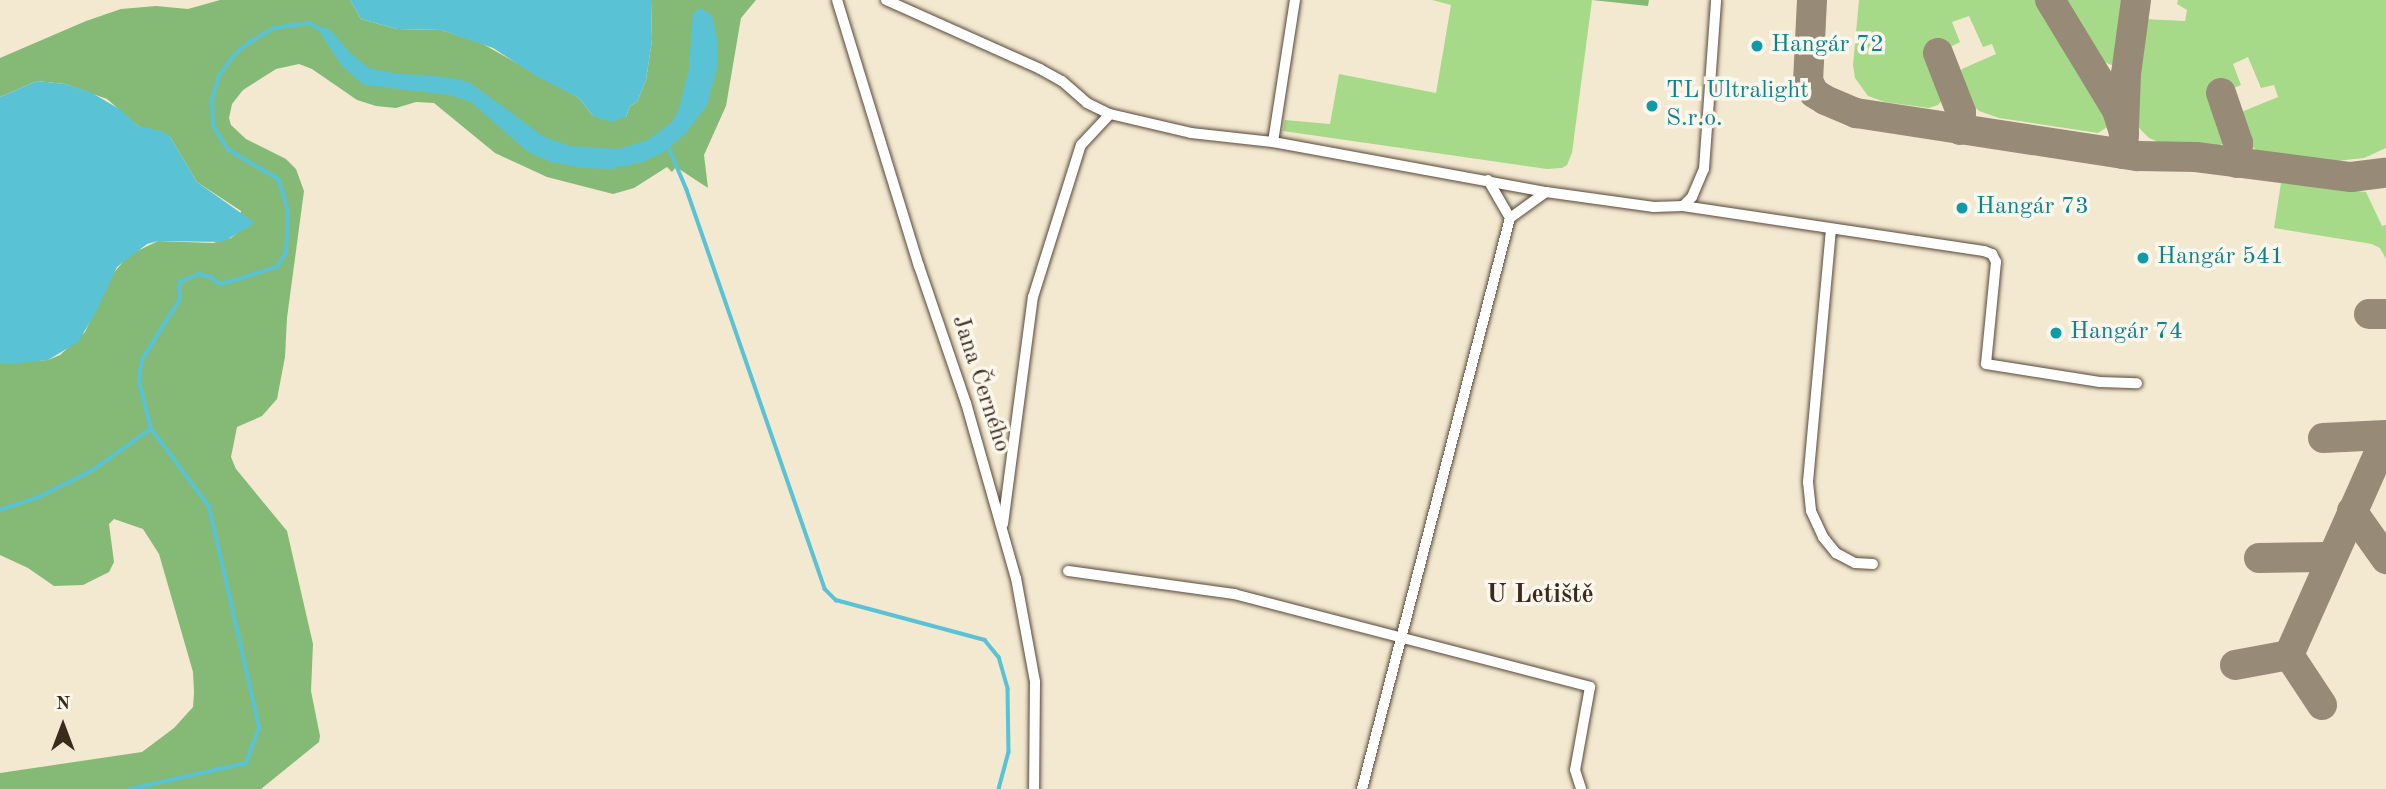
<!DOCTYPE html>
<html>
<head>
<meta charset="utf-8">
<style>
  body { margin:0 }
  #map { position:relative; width:2386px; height:789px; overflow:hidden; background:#f3e9d0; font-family:"Old Standard TT",serif }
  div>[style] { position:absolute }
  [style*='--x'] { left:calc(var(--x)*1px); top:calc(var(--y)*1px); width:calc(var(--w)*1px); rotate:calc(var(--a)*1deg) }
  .green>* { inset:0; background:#a6da89 }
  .forest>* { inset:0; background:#84ba75 }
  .water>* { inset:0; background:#59c3d5 }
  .stream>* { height:3.5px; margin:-1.75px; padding:0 1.75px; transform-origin:1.75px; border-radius:1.75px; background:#59c3d5 }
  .taxiway>* { height:30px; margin:-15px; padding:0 15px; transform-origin:15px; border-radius:15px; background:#978a77 }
  .roads { filter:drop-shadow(0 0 2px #574739) drop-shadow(0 0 2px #574739) }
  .minor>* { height:10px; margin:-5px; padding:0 5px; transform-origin:5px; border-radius:5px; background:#fff }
  .dots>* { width:19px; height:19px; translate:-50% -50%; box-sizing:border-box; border:4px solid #fbf7ec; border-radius:50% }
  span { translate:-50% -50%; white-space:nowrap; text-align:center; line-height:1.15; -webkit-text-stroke:7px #fbf7ec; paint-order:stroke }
  .culture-label { font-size:24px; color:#0d838f }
  .left { translate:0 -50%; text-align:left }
  .street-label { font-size:24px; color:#3b2a1e }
  .neighbourhood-label { font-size:26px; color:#3b2a1e; font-weight:700 }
  .north { position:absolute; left:28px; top:691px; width:70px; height:70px; -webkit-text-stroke:5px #fbf7ec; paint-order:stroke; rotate:0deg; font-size:19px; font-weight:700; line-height:28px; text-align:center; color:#3b2a1e }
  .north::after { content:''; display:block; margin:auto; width:24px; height:32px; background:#3b2a1e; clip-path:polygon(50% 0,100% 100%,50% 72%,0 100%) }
</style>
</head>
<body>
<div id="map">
  <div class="green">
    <div style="clip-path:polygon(1432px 0,1592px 0,1572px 153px,1567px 165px,1562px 168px,1547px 169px,1283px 131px,1285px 120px,1330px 124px,1339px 74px,1436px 93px,1451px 5px)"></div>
    <div style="clip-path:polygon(1859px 0,2040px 0,2108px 109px,2112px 119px,2109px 126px,2098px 133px,1999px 118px,1979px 111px,1966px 99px,1958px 75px,1962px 69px,1996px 54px,1992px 44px,1983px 47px,1969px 16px,1952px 22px,1960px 42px,1930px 57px,1943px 88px,1943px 99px,1938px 105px,1929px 108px,1885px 102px,1868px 96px,1855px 78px,1853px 65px)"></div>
    <div style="clip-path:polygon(2061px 0,2128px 0,2121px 57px,2111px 65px,2096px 58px)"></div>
    <div style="clip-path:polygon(2178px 0,2386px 0,2386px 148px,2364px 158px,2317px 163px,2259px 153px,2247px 141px,2239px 113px,2278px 97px,2274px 85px,2261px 88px,2248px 57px,2233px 64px,2241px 85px,2213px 97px,2226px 132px,2226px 142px,2212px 150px,2161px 143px,2149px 138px,2136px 125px,2132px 98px,2144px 19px,2185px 21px,2187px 10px,2177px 4px)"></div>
    <div style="clip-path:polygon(2281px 183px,2366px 192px,2382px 226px,2386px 225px,2386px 259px,2380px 248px,2372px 244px,2274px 228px)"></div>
  </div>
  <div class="forest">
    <div style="clip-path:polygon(220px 0,350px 0,361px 19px,397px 29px,441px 30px,481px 43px,579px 98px,593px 116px,626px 117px,630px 106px,637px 102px,646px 80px,652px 40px,651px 0,756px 0,741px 18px,726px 106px,704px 155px,708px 188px,676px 167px,672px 172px,667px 167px,634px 188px,613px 194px,547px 177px,495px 153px,434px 103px,416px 102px,396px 108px,376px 106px,357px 100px,312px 69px,299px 64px,276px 69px,243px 90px,232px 104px,229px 118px,231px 125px,246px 139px,286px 159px,296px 169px,304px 191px,287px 318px,285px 357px,277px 399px,262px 416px,237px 427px,231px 457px,236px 469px,287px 531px,313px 644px,311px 691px,320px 736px,319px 742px,261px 789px,0 789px,0 773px,142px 752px,174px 728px,193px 707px,194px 693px,193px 672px,159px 554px,143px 529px,114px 519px,109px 524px,114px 562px,109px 572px,83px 585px,54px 586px,28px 568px,0 555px,0 363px,48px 360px,60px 355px,85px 332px,111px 276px,129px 255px,158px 241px,213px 243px,231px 238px,236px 234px,241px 211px,197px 182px,170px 137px,138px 126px,107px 99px,65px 84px,37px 81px,0 97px,0 58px,86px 21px,121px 9px,156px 6px,188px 9px)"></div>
    <div style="clip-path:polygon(1592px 0,1649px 0,1648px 6px)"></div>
  </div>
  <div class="water">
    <div style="clip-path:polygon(350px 0,651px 0,652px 40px,646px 80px,637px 102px,630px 106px,626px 117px,611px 122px,593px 116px,579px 98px,536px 76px,493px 48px,441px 30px,397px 29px,361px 19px)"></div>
    <div style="clip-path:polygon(701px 8px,712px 16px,717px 38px,717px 68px,707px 105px,685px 134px,662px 153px,643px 162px,611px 169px,582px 168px,551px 162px,528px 152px,471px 102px,450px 95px,364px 85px,342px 66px,318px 29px,323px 27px,330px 30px,351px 54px,369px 68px,391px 73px,445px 77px,469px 82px,544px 137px,570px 146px,618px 149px,648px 140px,672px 122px,679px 109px,689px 69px,693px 13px)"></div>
    <div style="clip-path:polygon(37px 81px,65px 84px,92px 93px,121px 110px,138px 126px,162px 131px,170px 137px,197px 182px,255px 223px,223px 242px,158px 241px,147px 244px,117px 267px,96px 312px,78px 342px,48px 360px,9px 364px,0 363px,0 97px)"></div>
  </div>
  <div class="stream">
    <div style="--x:667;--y:143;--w:51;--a:66.9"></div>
    <div style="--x:687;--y:190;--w:422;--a:70.9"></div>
    <div style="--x:825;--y:589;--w:16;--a:45"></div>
    <div style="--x:836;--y:600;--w:154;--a:15"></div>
    <div style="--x:985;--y:640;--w:22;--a:51"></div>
    <div style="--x:999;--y:657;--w:33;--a:74"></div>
    <div style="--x:1008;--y:689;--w:63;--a:89.1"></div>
    <div style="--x:1009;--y:752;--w:38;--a:105"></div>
    <div style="--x:0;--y:510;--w:41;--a:-18.4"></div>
    <div style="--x:39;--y:497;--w:60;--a:-26.6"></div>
    <div style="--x:93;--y:470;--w:71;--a:-35.3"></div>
    <div style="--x:130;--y:789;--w:119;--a:-12.6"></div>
    <div style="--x:246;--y:763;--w:38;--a:-70"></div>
    <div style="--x:259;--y:727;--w:226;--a:-102.8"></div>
    <div style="--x:209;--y:507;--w:97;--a:-126.6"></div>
    <div style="--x:151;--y:429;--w:49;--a:-104"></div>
    <div style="--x:139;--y:381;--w:21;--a:-82"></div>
    <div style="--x:142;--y:360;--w:72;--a:-58.1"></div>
    <div style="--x:180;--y:299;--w:17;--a:-90"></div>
    <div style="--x:180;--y:282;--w:21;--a:-23"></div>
    <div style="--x:199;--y:274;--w:12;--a:14"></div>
    <div style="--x:211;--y:277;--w:11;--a:38"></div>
    <div style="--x:220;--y:284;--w:20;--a:-15"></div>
    <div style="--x:239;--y:279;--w:40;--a:-18"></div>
    <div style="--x:277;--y:267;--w:17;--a:-57"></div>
    <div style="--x:286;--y:253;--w:41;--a:-87.2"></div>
    <div style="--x:288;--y:212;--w:33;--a:-106"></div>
    <div style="--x:279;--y:180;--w:59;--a:-149.5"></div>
    <div style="--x:228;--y:150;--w:28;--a:-122"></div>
    <div style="--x:213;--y:126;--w:26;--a:-92"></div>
    <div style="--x:212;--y:100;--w:25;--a:-74"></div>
    <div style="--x:219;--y:76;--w:27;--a:-54"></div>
    <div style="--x:235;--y:54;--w:19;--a:-39"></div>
    <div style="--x:250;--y:42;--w:28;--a:-30"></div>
    <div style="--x:274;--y:28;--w:35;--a:-8"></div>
    <div style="--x:309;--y:23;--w:13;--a:29"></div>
  </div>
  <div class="taxiway">
    <div style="--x:1812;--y:0;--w:81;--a:92.8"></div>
    <div style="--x:1808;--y:81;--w:13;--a:63"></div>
    <div style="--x:1814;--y:93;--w:13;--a:32"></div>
    <div style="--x:1825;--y:100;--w:34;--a:23"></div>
    <div style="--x:1856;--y:113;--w:285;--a:8.7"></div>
    <div style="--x:2138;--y:156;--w:58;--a:1"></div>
    <div style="--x:2196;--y:157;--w:156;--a:7.4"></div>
    <div style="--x:2351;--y:177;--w:35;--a:-7"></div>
    <div style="--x:2050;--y:0;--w:129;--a:58.7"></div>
    <div style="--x:2117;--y:110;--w:24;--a:73"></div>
    <div style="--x:2124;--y:133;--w:21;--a:93"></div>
    <div style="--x:1938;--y:53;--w:63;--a:68.7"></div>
    <div style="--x:1961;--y:112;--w:18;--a:93"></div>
    <div style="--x:2221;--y:93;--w:53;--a:71.2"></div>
    <div style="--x:2238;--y:143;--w:20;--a:93"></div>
    <div style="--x:2124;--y:126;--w:52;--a:-87.8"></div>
    <div style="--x:2126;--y:74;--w:75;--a:-82.3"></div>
    <div style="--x:2369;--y:314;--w:17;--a:0"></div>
    <div style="--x:2323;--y:438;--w:63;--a:-2.7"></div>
    <div style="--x:2352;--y:511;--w:59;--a:54.7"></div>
    <div style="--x:2259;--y:558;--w:71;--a:-0.8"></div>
    <div style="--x:2289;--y:655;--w:239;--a:-66"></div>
    <div style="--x:2289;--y:655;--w:60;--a:56.6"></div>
    <div style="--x:2235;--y:665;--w:55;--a:-10.5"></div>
  </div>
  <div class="roads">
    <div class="minor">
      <div style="--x:837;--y:0;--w:278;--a:72.9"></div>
      <div style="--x:919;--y:266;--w:145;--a:71.1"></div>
      <div style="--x:966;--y:403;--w:182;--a:74.1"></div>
      <div style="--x:1016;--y:578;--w:106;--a:79.6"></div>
      <div style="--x:1035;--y:682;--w:107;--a:90.5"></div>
      <div style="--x:886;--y:0;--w:169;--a:24.1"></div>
      <div style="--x:1040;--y:69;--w:25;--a:29"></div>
      <div style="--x:1062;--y:81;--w:33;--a:41"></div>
      <div style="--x:1087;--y:103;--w:25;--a:26"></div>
      <div style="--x:1110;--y:114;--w:83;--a:13.2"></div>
      <div style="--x:1191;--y:133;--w:82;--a:6.3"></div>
      <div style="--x:1273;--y:142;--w:278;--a:10.4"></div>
      <div style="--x:1273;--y:142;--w:144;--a:-81.2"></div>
      <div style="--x:1488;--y:180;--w:44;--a:59.9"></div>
      <div style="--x:1683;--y:206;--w:13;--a:-45"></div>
      <div style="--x:1692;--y:197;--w:30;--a:-67"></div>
      <div style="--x:1704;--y:169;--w:169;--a:-85.9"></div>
      <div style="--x:1831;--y:229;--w:254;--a:95.2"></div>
      <div style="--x:1808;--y:482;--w:29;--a:84"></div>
      <div style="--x:1811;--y:511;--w:29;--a:65"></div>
      <div style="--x:1823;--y:537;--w:21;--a:51"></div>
      <div style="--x:1836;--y:553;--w:21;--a:28"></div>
      <div style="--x:1855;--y:563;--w:18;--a:3"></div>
      <div style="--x:1003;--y:524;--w:229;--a:-82.5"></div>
      <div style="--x:1033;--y:297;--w:159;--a:-72.5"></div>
      <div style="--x:1081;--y:145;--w:42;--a:-46.9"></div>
      <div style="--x:1068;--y:571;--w:168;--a:7.9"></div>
      <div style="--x:1234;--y:594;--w:368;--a:14.6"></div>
      <div style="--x:1590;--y:687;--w:84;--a:100.2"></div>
      <div style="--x:1575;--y:770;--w:20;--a:72"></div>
      <div style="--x:1362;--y:789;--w:590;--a:-75.47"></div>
      <div style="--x:1510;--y:218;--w:44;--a:-35.8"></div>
      <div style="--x:1546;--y:192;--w:109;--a:7.9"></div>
      <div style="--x:1654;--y:207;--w:29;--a:-2"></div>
      <div style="--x:1683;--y:206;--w:304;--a:8.5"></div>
      <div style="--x:1984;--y:251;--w:9;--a:21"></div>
      <div style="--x:1992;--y:254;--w:9;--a:63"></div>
      <div style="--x:1996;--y:262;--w:102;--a:95.6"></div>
      <div style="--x:1986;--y:364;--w:115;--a:9"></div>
      <div style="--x:2100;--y:382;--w:37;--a:2"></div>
    </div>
  </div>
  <div class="dots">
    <div style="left:1757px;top:46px;background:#0f9aa8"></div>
    <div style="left:1652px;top:106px;background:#0f9aa8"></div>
    <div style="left:1962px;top:208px;background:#0f9aa8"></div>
    <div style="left:2143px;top:258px;background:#0f9aa8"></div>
    <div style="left:2056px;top:333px;background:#0f9aa8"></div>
  </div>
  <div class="culture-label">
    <span class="left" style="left:1771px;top:46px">Hangár 72</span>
    <span class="left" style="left:1666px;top:106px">TL Ultralight<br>S.r.o.</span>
    <span class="left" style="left:1976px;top:208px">Hangár 73</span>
    <span class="left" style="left:2157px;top:258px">Hangár 541</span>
    <span class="left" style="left:2070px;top:333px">Hangár 74</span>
  </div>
  <div class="street-label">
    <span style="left:980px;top:384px;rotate:72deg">Jana Černého</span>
  </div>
  <div class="neighbourhood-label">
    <span style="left:1540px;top:596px">U Letiště</span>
  </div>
  <div class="north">N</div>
</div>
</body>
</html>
